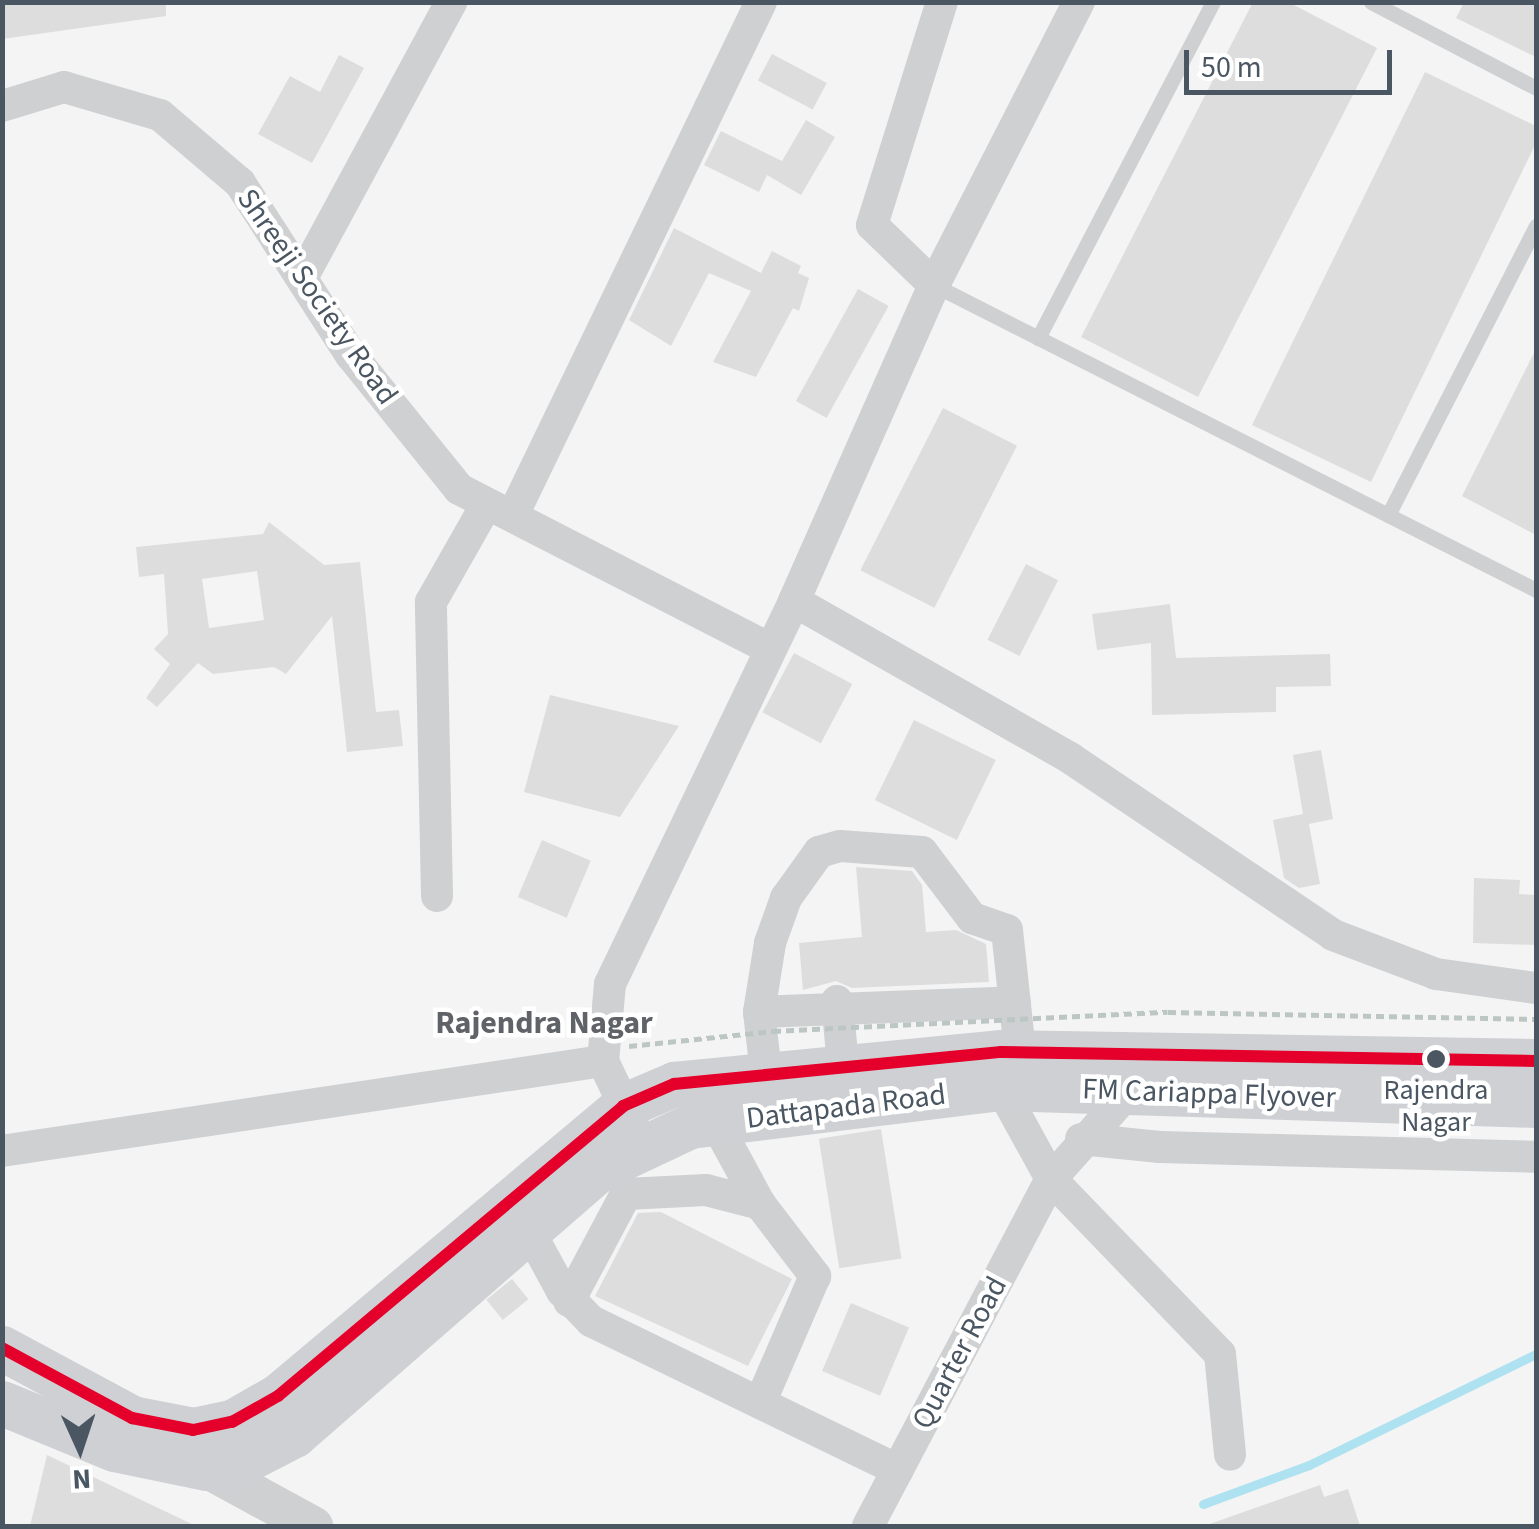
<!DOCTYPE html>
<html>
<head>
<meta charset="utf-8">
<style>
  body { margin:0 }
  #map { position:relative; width:1539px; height:1529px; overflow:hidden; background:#f4f4f4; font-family:"Source Sans 3",sans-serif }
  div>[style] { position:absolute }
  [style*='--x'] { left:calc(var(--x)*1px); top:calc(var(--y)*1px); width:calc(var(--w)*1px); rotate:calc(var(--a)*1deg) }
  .stream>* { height:9px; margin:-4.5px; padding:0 4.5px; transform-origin:4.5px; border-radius:4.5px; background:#aee2f0 }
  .building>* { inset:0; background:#ddddde; transform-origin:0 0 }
  .service>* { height:15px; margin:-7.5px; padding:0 7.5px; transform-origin:7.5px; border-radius:7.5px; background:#ced0d2 }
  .minor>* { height:32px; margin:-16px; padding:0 16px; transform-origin:16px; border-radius:16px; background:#ced0d2 }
  .tertiary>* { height:40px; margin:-20px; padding:0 20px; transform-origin:20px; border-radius:20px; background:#ced0d2 }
  .secondary>* { height:45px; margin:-22.5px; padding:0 22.5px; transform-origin:22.5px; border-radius:22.5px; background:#ced0d4 }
  .path-bridge>* { height:5px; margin-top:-2.5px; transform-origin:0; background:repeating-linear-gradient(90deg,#bcc7c4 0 8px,transparent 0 13px) }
  .bus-1>* { height:12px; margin:-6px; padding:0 6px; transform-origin:6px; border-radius:6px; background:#e4002b }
  .dots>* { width:28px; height:28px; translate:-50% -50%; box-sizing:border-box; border:5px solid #fff; border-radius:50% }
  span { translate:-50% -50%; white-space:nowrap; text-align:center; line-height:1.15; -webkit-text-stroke:9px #fff; paint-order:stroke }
  .bus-label { font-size:28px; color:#4a5661 }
  .street-label { font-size:30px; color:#4a5661 }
  .neighbourhood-label { font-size:32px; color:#5f6368; font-weight:700 }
  .frame { position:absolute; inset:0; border:5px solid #4a5661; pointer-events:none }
  .north { position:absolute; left:30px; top:1399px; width:100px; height:100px; -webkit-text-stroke:8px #fff; paint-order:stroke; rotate:177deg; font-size:28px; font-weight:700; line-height:40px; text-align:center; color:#4a5661 }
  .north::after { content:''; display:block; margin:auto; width:35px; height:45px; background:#4a5661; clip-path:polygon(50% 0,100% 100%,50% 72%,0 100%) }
  .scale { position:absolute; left:1184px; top:50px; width:208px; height:45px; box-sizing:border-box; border:5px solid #4a5661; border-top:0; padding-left:12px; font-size:30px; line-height:35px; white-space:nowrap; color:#4a5661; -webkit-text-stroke:8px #fff; paint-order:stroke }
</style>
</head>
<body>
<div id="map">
  <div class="stream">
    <div style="--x:1203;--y:1504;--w:113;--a:-20.2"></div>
    <div style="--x:1309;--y:1465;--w:253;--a:-26.1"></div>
  </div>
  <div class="building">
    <div style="clip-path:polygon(2px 2px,166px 2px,166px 16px,2px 39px)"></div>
    <div style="clip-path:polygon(1253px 2px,1288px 2px,1377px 48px,1198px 397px,1081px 337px)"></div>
    <div style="clip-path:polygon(1464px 2px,1536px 2px,1536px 57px,1456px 18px)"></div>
    <div style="left:772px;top:54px;width:62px;height:30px;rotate:28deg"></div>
    <div style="clip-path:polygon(339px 55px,364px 68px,312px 163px,258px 134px,290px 76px,320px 92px)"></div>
    <div style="clip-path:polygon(1425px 72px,1536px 126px,1536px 143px,1371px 482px,1252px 425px)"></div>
    <div style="clip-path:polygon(806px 120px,835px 137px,801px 195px,767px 175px,759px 192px,704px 165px,721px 131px,782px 161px)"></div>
    <div style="clip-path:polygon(674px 228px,761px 273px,772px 251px,801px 266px,798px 273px,809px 278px,799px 311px,793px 308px,756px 377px,713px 362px,751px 291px,709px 273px,671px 346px,629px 320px)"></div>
    <div style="left:858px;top:289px;width:35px;height:128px;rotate:29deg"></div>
    <div style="clip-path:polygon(1536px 349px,1536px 535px,1462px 496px)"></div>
    <div style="left:943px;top:408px;width:83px;height:182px;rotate:27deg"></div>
    <div style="clip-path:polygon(evenodd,269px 522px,324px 565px,360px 562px,376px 712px,399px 710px,403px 746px,347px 752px,332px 616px,286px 674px,274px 667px,213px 674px,198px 663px,157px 707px,146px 698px,170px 664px,154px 649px,168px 634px,164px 574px,139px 577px,136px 547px,263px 534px,269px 522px,257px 571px,264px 620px,209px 628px,202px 579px,257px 571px)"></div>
    <div style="left:1026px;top:564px;width:36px;height:85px;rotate:27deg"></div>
    <div style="clip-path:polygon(1170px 604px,1176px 658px,1330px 654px,1331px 686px,1276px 687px,1276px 712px,1152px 715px,1151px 643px,1097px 650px,1092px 614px)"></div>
    <div style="left:794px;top:653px;width:66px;height:67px;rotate:28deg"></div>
    <div style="clip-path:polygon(550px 695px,679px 726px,620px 817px,524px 792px)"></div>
    <div style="left:914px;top:720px;width:91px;height:89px;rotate:26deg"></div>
    <div style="clip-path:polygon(1321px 750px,1333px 819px,1309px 824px,1320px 884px,1299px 888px,1284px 878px,1273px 820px,1303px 814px,1293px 755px)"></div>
    <div style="left:542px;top:840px;width:53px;height:62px;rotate:23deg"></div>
    <div style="clip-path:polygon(856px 867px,912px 871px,922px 885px,926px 932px,956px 930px,986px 944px,989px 982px,852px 988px,836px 981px,803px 990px,799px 943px,862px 937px)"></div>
    <div style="clip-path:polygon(1474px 878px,1520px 880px,1519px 894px,1536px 895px,1536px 945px,1473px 943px)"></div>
    <div style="left:881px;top:1129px;width:131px;height:63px;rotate:81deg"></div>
    <div style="clip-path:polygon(661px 1212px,792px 1279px,748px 1366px,595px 1296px,638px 1213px)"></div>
    <div style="left:512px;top:1279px;width:26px;height:33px;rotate:51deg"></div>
    <div style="left:851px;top:1303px;width:63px;height:74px;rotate:23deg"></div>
    <div style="clip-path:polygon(47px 1455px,196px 1526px,30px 1526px)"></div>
    <div style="clip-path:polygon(1320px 1485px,1324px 1497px,1348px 1489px,1360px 1526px,1204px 1526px)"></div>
  </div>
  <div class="service">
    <div style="--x:1371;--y:2;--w:186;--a:27.5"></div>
    <div style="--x:934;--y:285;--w:675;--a:26.87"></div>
    <div style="--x:1038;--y:338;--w:379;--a:-62.5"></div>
    <div style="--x:1388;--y:515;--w:325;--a:-62.9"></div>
  </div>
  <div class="minor">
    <div style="--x:2;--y:106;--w:65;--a:-17"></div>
    <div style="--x:64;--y:87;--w:100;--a:16.3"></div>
    <div style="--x:160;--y:115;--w:105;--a:40.4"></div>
    <div style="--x:240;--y:183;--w:205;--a:57.2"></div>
    <div style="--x:351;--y:355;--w:172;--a:51.1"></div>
    <div style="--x:459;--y:489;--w:348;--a:27.2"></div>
    <div style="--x:302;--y:278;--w:314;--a:-61.6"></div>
    <div style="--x:934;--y:285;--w:86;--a:-135.9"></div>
    <div style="--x:872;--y:225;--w:234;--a:-72.6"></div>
    <div style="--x:513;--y:515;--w:570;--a:-64.2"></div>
    <div style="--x:794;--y:601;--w:318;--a:29.6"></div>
    <div style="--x:1070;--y:758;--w:317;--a:33.9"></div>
    <div style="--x:1333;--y:935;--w:110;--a:20.7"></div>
    <div style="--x:1436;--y:974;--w:101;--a:8"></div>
    <div style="--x:437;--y:896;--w:294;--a:-91.2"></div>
    <div style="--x:431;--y:602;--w:112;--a:-60.4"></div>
    <div style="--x:837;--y:1001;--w:63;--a:84.6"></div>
    <div style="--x:759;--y:1012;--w:256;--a:-2.2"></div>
    <div style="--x:766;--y:1072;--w:60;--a:-96.7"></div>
    <div style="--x:759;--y:1012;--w:70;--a:-80.9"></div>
    <div style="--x:770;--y:943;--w:48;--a:-70.4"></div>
    <div style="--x:786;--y:898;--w:57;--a:-54.3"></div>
    <div style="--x:819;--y:852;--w:22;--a:-16"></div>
    <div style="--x:840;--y:846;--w:82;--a:4.2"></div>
    <div style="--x:922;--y:852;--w:83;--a:52.9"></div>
    <div style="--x:972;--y:918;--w:37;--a:19"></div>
    <div style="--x:1007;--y:930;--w:123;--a:83.9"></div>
    <div style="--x:1001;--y:1088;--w:104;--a:61.2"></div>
    <div style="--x:1051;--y:1179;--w:243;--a:46"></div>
    <div style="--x:1220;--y:1354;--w:101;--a:84.3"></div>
    <div style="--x:716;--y:1123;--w:92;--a:61.5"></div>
    <div style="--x:760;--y:1204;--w:91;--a:52.6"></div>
    <div style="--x:815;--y:1276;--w:138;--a:113.4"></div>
    <div style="--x:633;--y:1124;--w:70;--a:-115.5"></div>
    <div style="--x:603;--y:1061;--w:77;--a:-84.8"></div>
    <div style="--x:610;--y:984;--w:425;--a:-64.3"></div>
    <div style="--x:794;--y:601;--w:346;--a:-66.1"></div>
    <div style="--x:934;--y:285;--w:318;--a:-62.9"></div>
    <div style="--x:1081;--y:1139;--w:79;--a:5.8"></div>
    <div style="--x:1160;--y:1147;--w:376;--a:1.5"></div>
    <div style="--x:2;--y:1151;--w:608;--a:-8.52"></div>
    <div style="--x:520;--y:1214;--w:88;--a:61.4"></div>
    <div style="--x:562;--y:1291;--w:42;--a:46"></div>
    <div style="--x:591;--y:1321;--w:341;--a:25.9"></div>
    <div style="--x:569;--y:1301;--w:121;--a:-62"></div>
    <div style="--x:626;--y:1194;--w:80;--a:-2.9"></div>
    <div style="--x:706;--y:1190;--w:56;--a:14.5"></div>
    <div style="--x:868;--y:1526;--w:392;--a:-62.2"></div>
    <div style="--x:1051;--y:1179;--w:118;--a:-48.4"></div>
  </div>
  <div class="tertiary">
    <div style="--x:202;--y:1454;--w:15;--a:74"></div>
    <div style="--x:206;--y:1468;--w:122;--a:28.5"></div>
  </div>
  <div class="secondary">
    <div style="--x:2;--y:1348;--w:148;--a:28.3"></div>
    <div style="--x:132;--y:1418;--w:62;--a:11.1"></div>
    <div style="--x:193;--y:1430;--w:40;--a:-12"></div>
    <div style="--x:232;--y:1422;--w:53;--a:-29.5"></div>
    <div style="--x:278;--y:1396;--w:451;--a:-40"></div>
    <div style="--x:623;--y:1106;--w:56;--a:-23.3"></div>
    <div style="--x:674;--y:1084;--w:329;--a:-5.6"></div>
    <div style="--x:1001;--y:1052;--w:535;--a:0.96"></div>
    <div style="--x:2;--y:1403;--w:121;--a:22.3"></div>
    <div style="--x:114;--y:1449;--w:94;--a:11.7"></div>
    <div style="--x:206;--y:1468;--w:28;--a:-4"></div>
    <div style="--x:234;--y:1466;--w:68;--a:-27.3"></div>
    <div style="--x:294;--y:1435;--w:405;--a:-41.1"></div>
    <div style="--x:599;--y:1169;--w:101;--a:-25.3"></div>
    <div style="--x:690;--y:1126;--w:313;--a:-7"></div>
    <div style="--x:1001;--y:1088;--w:535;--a:1.82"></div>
  </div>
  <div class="path-bridge">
    <div style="--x:629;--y:1046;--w:145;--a:-5.9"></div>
    <div style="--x:773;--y:1031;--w:395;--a:-2.8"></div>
    <div style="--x:1168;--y:1012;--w:368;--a:1.1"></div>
  </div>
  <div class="bus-1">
    <div style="--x:2;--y:1348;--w:148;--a:28.3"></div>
    <div style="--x:132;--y:1418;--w:62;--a:11.1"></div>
    <div style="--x:193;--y:1430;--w:40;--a:-12"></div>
    <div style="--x:232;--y:1422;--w:53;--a:-29.5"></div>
    <div style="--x:278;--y:1396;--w:451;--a:-40"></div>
    <div style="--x:623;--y:1106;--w:56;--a:-23.3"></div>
    <div style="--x:674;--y:1084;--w:329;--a:-5.6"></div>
    <div style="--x:1001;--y:1052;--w:535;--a:0.96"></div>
  </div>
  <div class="dots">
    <div style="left:1436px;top:1059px;background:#4a5661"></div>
  </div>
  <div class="bus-label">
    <span style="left:1436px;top:1106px">Rajendra<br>Nagar</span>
  </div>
  <div class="street-label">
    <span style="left:317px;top:297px;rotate:55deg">Shreeji Society Road</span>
    <span style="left:1209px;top:1094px;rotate:2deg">FM Cariappa Flyover</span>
    <span style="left:846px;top:1107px;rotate:-7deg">Dattapada Road</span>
    <span style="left:960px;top:1353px;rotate:-62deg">Quarter Road</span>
  </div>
  <div class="neighbourhood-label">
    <span style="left:544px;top:1023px">Rajendra Nagar</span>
  </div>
  <div class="frame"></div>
  <div class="north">N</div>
  <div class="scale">50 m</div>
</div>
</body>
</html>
